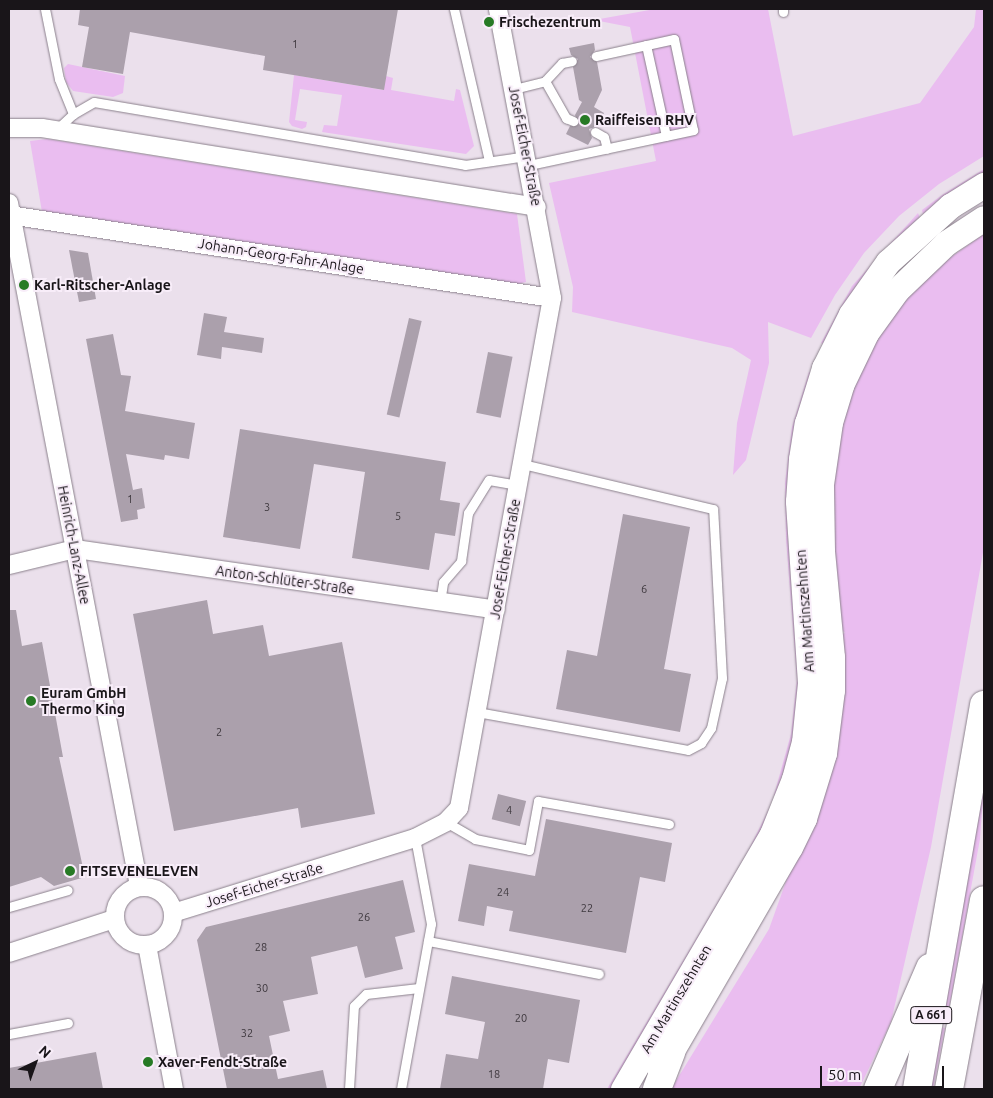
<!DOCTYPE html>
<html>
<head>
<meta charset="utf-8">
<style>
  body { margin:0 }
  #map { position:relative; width:993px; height:1098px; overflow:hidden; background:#ebe0ec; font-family:Ubuntu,sans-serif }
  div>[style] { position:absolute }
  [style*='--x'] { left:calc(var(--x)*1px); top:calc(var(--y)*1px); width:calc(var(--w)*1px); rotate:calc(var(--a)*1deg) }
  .green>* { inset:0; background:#eabdf0; transform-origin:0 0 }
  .building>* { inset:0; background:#aba0ac; transform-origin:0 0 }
  .roads { filter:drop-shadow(0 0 1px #8b818c) drop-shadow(0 0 1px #8b818c) }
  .service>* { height:9px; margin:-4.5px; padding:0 4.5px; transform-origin:4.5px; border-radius:4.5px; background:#fff }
  .minor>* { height:18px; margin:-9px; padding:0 9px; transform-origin:9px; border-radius:9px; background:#fff }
  .minor>.ring { margin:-9px; padding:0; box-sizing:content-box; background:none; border:18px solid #fff; border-radius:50% }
  .secondary>* { height:25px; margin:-12.5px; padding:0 12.5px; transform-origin:12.5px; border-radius:12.5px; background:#fff }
  .motorway>* { height:28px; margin:-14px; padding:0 14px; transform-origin:14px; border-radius:14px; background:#fff }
  .dots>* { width:14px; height:14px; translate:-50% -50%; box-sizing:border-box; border:2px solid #f8edf9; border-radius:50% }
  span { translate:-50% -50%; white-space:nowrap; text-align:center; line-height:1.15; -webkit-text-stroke:4px #f8edf9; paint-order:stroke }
  .number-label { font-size:11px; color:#3e383e }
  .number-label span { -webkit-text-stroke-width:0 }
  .shield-label span { padding:1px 4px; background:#f8edf9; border:1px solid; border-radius:4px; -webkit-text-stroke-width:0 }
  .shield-label { font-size:12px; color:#191519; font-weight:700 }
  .poi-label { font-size:14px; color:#191519; font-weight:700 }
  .left { translate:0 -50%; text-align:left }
  .street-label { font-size:14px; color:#191519 }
  .frame { position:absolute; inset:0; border:10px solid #191519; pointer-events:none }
  .north { position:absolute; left:10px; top:1038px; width:50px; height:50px; -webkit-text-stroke:4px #f8edf9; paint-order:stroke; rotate:42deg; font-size:14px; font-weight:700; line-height:20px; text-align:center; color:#191519 }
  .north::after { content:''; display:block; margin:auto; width:18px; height:22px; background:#191519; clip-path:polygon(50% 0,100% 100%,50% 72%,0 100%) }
  .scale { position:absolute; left:820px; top:1066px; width:124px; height:22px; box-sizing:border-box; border:2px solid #191519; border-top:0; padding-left:6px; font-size:15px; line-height:18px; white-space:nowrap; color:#191519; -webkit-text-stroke:4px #f8edf9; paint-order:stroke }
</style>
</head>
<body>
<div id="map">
  <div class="green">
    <div style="clip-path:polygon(655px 9px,768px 9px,793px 136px,920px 103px,974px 27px,976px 9px,984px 9px,984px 156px,939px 184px,899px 216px,864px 253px,835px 295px,811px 338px,768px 322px,769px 363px,746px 460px,733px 475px,737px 423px,751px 360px,732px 348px,572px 312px,573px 287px,549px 183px,656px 161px,630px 27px,594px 20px)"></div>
    <div style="clip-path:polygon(68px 64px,125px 76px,123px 93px,113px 97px,73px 91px,66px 82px,64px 68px)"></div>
    <div style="clip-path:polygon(294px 75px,383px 90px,386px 76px,393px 78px,391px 90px,454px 101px,456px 89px,460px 90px,474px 146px,466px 154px,322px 132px,324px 125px,337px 126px,342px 95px,300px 89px,295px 120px,307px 122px,306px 127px,302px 129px,292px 126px,289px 122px)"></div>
    <div style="clip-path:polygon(47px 139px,517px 214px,526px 282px,513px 285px,42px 212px,30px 141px)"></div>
    <div style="clip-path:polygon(984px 169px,984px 174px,923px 214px,922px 210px,942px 195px)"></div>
    <div style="clip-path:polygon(918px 213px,920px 218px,824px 344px,821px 343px,852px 286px)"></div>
    <div style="clip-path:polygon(984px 234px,984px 547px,931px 847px,891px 1022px,859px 1089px,671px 1089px,769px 929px,789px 873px,818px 815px,832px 767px,843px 699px,841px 634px,845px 633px,841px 629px,837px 582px,832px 510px,833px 470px,838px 437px,853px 386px,868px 353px,911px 291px,931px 271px)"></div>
    <div style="clip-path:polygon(809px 372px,812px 373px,796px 731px,778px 796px,774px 795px,791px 734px,797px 679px,786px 539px,785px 483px,792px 427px)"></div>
    <div style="clip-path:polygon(984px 784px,980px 839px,948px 1014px,942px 1014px)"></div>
    <div style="clip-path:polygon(774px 799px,765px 827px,612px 1089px,607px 1089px,747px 853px)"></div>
    <div style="left:940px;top:1027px;width:5px;height:63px;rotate:11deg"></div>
  </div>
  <div class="building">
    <div style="clip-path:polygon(80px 9px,398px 9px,384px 90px,263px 70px,265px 56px,130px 32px,123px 74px,82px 67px,89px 27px,78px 25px)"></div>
    <div style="clip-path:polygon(594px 43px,595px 50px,590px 57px,597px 62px,602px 90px,594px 107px,604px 113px,598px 126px,589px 129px,592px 138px,588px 145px,566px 134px,570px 126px,578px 124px,575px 115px,582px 102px,579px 100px,573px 67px,578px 59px,571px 55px,569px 48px)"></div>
    <div style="clip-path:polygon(69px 250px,88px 253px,96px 299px,79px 302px)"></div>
    <div style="clip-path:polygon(204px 313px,227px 317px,224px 332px,264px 338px,262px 353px,222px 347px,221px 359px,197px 355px)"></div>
    <div style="left:409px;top:318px;width:13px;height:99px;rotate:13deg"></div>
    <div style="clip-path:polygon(113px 334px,121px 375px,131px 376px,125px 411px,195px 423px,189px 459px,165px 455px,164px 460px,126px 454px,133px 490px,142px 488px,145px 508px,137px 510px,138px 519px,121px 522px,86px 339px)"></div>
    <div style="left:488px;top:352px;width:25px;height:62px;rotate:11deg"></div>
    <div style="clip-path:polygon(240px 429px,446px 462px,440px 500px,460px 503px,455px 536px,435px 533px,429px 570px,352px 558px,365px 472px,314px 464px,300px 549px,223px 537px)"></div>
    <div style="clip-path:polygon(623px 514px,690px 527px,664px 669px,691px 674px,680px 732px,556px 709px,567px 650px,597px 656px)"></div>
    <div style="clip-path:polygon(207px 600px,213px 634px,263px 625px,269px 656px,342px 642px,375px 814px,301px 828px,298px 808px,174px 831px,133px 614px)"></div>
    <div style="clip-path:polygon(9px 610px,16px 610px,22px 646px,42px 642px,63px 757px,59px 757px,85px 877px,54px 886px,41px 877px,9px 887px)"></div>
    <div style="left:498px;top:794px;width:29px;height:26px;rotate:14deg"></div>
    <div style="clip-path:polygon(546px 819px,672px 843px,665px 882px,640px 877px,626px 953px,509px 931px,513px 911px,487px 906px,484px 926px,458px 921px,469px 864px,535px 876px)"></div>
    <div style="clip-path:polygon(403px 880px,415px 932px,395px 937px,403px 969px,365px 978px,357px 946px,311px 957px,318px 994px,283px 1001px,290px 1031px,269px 1036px,278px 1079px,323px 1070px,327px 1089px,227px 1089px,197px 940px,206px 927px)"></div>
    <div style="clip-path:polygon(452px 976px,580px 1000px,569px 1063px,548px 1059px,543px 1089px,440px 1089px,446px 1054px,478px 1059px,485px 1022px,445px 1014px)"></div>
    <div style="clip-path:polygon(96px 1052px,103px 1089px,9px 1089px,9px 1068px)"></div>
  </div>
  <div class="roads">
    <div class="service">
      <div style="--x:45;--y:9;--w:71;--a:78.7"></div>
      <div style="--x:59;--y:79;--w:38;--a:68"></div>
      <div style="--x:454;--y:9;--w:156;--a:77"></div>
      <div style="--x:783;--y:9;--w:3;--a:90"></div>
      <div style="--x:646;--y:45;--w:93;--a:77.6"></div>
      <div style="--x:545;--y:81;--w:43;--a:60.4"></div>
      <div style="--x:566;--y:118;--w:8;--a:23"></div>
      <div style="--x:514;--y:89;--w:32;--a:-14"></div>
      <div style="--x:545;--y:81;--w:25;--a:-47"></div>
      <div style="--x:562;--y:63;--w:10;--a:-11"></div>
      <div style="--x:56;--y:130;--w:23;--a:-43"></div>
      <div style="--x:73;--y:114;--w:24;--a:-30"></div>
      <div style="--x:94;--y:102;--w:376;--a:9.6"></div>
      <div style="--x:465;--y:165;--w:63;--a:-8.3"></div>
      <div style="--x:595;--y:132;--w:10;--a:29"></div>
      <div style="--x:604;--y:137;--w:12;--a:76"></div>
      <div style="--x:529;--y:165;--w:168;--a:-12"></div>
      <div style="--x:693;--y:130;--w:93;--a:-101.8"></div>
      <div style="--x:674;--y:39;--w:80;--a:167.7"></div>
      <div style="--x:440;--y:602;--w:20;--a:-81"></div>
      <div style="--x:443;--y:582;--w:28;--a:-49"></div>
      <div style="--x:461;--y:561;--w:49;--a:-81.7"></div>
      <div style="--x:468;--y:513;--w:39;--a:-58"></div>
      <div style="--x:489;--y:480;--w:29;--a:10"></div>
      <div style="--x:477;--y:712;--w:214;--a:10.2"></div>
      <div style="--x:688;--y:750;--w:15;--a:-28"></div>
      <div style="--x:701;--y:743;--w:18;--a:-56"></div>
      <div style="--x:711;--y:728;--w:51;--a:-77.6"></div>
      <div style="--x:722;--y:678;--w:169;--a:-93"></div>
      <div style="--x:713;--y:509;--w:196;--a:-166.7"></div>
      <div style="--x:446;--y:822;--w:34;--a:30"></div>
      <div style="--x:475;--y:839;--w:55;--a:11.5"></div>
      <div style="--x:529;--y:850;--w:50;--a:-79.6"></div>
      <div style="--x:538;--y:801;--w:133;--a:10"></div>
      <div style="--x:9;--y:907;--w:61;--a:-16.1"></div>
      <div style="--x:428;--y:941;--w:174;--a:10.9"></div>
      <div style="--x:9;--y:1034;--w:60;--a:-10.6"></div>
      <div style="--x:349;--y:1089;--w:83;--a:-86.6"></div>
      <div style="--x:354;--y:1006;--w:17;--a:-45"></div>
      <div style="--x:366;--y:994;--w:53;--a:-6.5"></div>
      <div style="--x:401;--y:1089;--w:168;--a:-79.7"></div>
      <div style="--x:431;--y:924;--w:87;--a:-100.5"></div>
    </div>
    <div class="minor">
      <div style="--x:9;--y:128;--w:33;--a:0"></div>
      <div style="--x:42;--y:128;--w:501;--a:9.07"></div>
      <div style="--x:9;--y:203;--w:695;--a:79.22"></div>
      <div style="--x:9;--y:215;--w:549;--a:8.69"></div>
      <div style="--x:9;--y:565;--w:68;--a:-13.6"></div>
      <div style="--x:75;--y:549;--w:425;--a:8.2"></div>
      <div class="ring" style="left:115px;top:887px;width:40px;height:40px"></div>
      <div style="--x:173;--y:913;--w:253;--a:-17.2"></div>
      <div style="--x:415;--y:838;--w:35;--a:-27"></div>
      <div style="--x:446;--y:822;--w:19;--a:-47"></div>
      <div style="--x:459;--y:808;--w:518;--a:-79.67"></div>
      <div style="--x:552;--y:298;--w:294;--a:-100.6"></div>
      <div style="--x:147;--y:945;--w:147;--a:79.4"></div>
      <div style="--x:9;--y:953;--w:110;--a:-17.9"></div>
    </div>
    <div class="secondary">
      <div style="--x:660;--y:1071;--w:259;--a:-59.9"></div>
      <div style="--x:790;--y:847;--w:32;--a:-64"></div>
      <div style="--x:804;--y:818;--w:68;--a:-72.9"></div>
      <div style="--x:824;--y:753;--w:64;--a:-82.8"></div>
      <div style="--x:832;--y:690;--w:33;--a:-90"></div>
      <div style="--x:832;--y:657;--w:106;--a:-95.4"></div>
      <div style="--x:822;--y:551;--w:67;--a:-90.9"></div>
      <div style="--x:821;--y:484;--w:63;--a:-81.7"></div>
      <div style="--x:830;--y:422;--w:39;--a:-73"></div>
      <div style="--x:841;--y:385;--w:58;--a:-64.3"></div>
      <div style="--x:866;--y:333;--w:53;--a:-54.2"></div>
      <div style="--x:897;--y:290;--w:68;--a:-43.8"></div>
      <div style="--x:946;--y:243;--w:45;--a:-33.3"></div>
      <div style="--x:623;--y:1089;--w:295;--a:-59.7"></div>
      <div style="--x:772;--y:834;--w:59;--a:-68.2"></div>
      <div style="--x:794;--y:779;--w:38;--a:-75"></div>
      <div style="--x:804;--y:742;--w:59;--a:-84.2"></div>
      <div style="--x:810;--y:683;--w:182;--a:-93.8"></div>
      <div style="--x:798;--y:501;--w:42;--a:-85.9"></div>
      <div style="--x:801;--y:459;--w:36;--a:-81"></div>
      <div style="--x:807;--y:423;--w:58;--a:-72.8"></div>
      <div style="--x:824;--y:368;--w:60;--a:-63.4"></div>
      <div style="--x:851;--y:314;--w:64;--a:-54.6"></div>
      <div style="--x:888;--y:262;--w:84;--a:-42.1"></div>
      <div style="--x:950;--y:206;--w:40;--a:-32"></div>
    </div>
    <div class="motorway">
      <div style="--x:657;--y:1089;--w:40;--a:-69"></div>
      <div style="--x:878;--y:1089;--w:132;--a:-66.7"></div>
      <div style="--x:917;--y:1089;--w:390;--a:-80.1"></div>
      <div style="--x:949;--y:1089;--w:192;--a:-79.5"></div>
    </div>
  </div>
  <div class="dots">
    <div style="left:489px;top:22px;background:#277a25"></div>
    <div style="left:585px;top:120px;background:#277a25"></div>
    <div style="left:24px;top:285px;background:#277a25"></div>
    <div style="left:31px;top:701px;background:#277a25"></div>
    <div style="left:70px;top:871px;background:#277a25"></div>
    <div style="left:148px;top:1062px;background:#277a25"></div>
  </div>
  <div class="number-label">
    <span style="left:295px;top:44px">1</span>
    <span style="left:130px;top:499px">1</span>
    <span style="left:267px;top:507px">3</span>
    <span style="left:398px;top:516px">5</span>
    <span style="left:644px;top:589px">6</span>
    <span style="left:219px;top:732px">2</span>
    <span style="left:509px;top:810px">4</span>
    <span style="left:503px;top:892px">24</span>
    <span style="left:587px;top:908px">22</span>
    <span style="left:364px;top:917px">26</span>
    <span style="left:261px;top:947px">28</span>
    <span style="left:262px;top:988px">30</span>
    <span style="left:521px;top:1018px">20</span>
    <span style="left:247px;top:1033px">32</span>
    <span style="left:494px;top:1074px">18</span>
  </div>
  <div class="shield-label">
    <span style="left:931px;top:1015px">A 661</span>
  </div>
  <div class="poi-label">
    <span class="left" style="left:499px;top:22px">Frischezentrum</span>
    <span class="left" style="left:595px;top:120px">Raiffeisen RHV</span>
    <span class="left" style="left:34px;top:285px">Karl-Ritscher-Anlage</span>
    <span class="left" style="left:41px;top:701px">Euram GmbH<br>Thermo King</span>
    <span class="left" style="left:80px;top:871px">FITSEVENELEVEN</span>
    <span class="left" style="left:158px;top:1062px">Xaver-Fendt-Straße</span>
  </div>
  <div class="street-label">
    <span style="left:525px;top:146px;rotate:79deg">Josef-Eicher-Straße</span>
    <span style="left:281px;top:256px;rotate:9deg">Johann-Georg-Fahr-Anlage</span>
    <span style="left:74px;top:545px;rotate:79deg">Heinrich-Lanz-Allee</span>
    <span style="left:505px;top:559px;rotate:-80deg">Josef-Eicher-Straße</span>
    <span style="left:285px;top:580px;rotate:8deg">Anton-Schlüter-Straße</span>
    <span style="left:805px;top:611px;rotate:-94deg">Am Martinszehnten</span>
    <span style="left:264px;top:885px;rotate:-17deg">Josef-Eicher-Straße</span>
    <span style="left:676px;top:999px;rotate:-59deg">Am Martinszehnten</span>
  </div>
  <div class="frame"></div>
  <div class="north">N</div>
  <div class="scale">50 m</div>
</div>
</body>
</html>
